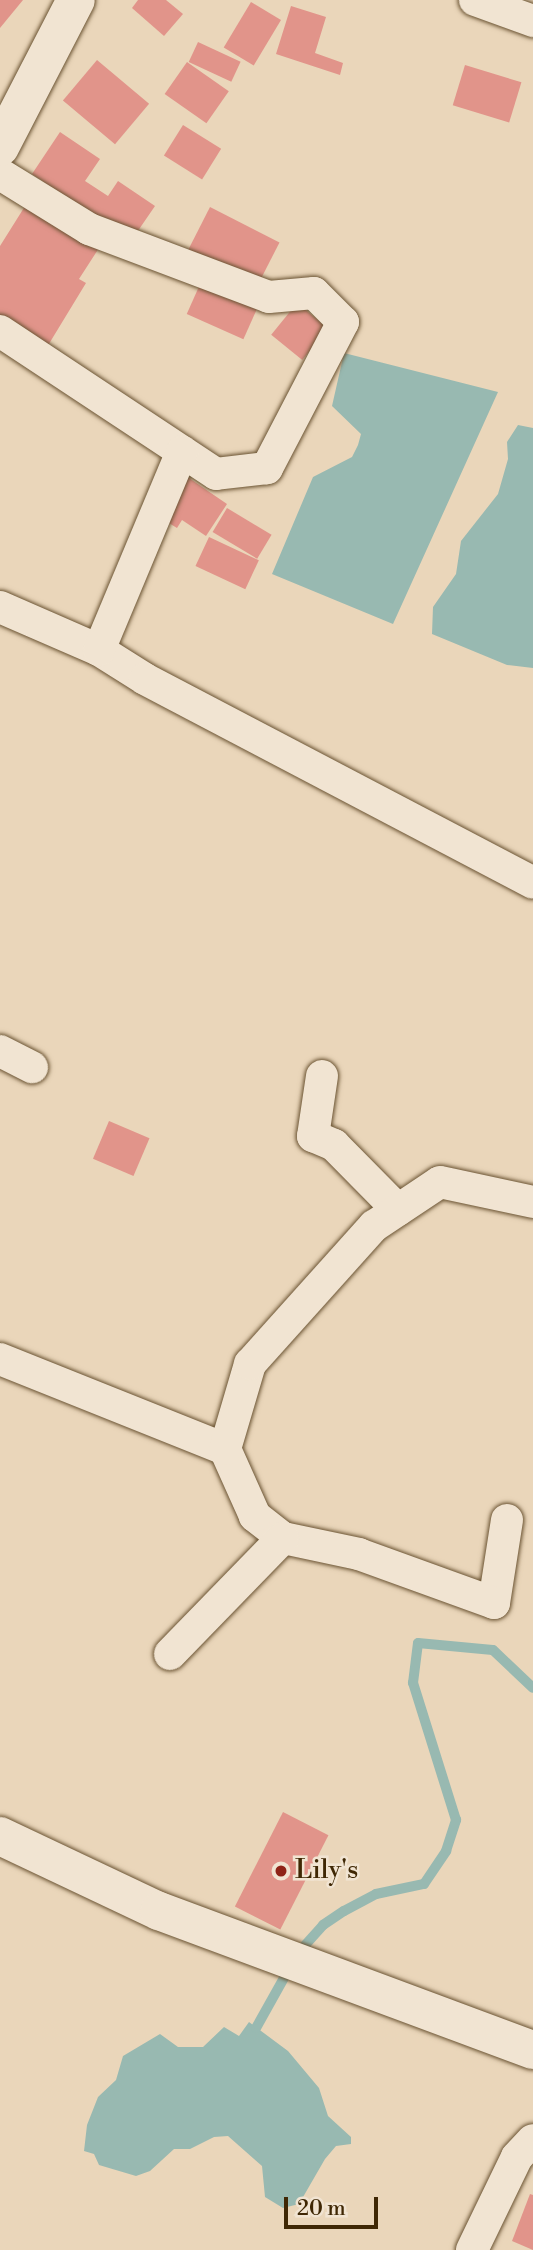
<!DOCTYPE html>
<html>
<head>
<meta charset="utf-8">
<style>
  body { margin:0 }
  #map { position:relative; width:533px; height:2250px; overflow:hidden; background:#ead6ba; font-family:"Libre Bodoni",serif }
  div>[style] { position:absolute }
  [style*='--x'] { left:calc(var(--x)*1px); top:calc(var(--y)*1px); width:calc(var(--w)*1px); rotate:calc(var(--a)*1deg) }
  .water>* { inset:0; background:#98b9b1 }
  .stream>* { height:10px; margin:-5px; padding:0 5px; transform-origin:5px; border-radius:5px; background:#98b9b1 }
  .building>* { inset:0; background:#e1948a; transform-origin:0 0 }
  .roads { filter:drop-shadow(0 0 2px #6a5332) drop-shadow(0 0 2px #6a5332) }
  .street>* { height:32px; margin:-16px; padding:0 16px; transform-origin:16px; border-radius:16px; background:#f1e4d2 }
  .secondary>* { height:38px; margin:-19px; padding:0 19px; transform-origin:19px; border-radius:19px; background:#f1e4d2 }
  .dots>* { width:19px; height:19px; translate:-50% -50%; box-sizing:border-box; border:4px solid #f1e4d2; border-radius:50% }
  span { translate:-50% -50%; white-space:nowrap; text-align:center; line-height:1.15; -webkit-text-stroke:5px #f1e4d2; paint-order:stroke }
  .poi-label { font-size:26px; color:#3f2704 }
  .left { translate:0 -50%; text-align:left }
  .scale { position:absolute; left:284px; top:2197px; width:94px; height:32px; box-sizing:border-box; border:4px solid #3f2704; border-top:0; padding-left:9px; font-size:21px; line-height:24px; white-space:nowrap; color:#3f2704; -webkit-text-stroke:5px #f1e4d2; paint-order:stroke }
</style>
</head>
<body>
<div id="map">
  <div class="water">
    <div style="clip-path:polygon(344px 353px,498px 392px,393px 624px,272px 574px,313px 477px,352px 457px,358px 445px,361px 434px,332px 406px)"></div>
    <div style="clip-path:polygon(518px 425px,533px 428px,533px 668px,507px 665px,432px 634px,433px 607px,456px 574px,461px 541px,498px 494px,508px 459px,507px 442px)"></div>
    <div style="clip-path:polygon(249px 2022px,288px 2051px,319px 2088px,328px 2116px,351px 2137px,351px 2144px,336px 2146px,325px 2159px,299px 2204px,283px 2208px,265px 2197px,262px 2166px,228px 2136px,214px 2137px,190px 2149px,174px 2149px,150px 2171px,136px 2176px,99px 2165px,94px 2154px,84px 2151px,87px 2125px,98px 2097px,116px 2080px,123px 2056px,160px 2034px,178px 2047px,203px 2047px,224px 2027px,239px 2036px)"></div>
  </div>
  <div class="stream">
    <div style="--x:298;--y:1953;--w:38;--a:-48"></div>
    <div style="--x:323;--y:1925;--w:25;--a:-34"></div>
    <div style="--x:344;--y:1911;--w:36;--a:-28"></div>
    <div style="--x:376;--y:1894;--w:49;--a:-11.8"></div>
    <div style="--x:424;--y:1884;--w:40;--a:-56"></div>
    <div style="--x:446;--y:1851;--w:33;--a:-72"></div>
    <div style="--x:456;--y:1820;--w:144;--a:-107.4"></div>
    <div style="--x:413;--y:1683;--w:40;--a:-82.9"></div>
    <div style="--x:418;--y:1643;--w:75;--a:5.3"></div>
    <div style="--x:493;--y:1650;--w:55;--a:43.5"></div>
    <div style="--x:256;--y:2028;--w:68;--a:-60.8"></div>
  </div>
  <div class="building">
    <div style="clip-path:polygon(0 0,23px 0,0 28px)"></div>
    <div style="clip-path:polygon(138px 0,166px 0,183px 14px,164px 36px,132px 8px)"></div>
    <div style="left:251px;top:2px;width:35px;height:53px;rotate:31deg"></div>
    <div style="clip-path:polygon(291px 6px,326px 17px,315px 53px,343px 63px,340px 75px,276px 54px)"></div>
    <div style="left:198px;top:42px;width:47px;height:22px;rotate:25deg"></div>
    <div style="left:97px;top:60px;width:68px;height:53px;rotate:40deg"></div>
    <div style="left:187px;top:62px;width:51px;height:39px;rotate:35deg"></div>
    <div style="left:465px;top:65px;width:59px;height:42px;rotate:17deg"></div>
    <div style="left:183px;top:125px;width:45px;height:36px;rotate:32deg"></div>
    <div style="clip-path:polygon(60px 132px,100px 159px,85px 181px,108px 196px,118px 181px,155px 206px,131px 241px,32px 174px)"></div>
    <div style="clip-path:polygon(27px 203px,99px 248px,79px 279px,86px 283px,44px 352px,0 325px,0 246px)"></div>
    <div style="left:210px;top:207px;width:78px;height:49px;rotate:27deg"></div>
    <div style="left:201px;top:282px;width:62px;height:35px;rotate:24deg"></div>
    <div style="left:297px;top:303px;width:40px;height:41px;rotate:39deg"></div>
    <div style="clip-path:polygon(186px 476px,227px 504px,206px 536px,182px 520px,177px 528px,159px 517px)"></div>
    <div style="left:227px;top:508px;width:52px;height:28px;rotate:31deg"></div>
    <div style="left:209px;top:537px;width:55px;height:32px;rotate:25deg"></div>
    <div style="left:109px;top:1121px;width:44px;height:41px;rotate:23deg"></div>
    <div style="left:283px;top:1812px;width:51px;height:106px;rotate:27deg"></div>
    <div style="clip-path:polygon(530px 2194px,533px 2195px,533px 2250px,512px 2241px)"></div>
  </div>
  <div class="roads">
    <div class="street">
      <div style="--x:475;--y:0;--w:62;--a:19.9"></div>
      <div style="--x:0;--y:174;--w:105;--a:31.7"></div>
      <div style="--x:89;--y:229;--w:192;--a:20.7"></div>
      <div style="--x:269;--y:297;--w:45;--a:-5.1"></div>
      <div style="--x:314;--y:293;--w:41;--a:45"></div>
      <div style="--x:343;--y:322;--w:165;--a:117.5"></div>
      <div style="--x:267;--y:468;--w:51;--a:173.3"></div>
      <div style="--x:216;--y:474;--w:259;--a:-146.5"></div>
      <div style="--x:0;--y:607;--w:108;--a:23.5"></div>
      <div style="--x:99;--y:650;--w:54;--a:32.2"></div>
      <div style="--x:145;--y:679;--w:438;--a:27.7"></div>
      <div style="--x:99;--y:650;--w:215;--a:-67.3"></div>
      <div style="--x:0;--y:1051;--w:36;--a:27"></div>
      <div style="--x:322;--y:1076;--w:61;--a:98.5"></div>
      <div style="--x:313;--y:1136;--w:23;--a:23"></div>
      <div style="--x:334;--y:1145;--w:91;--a:45.4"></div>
      <div style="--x:0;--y:1359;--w:242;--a:21.8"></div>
      <div style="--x:507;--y:1520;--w:84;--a:98.9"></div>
      <div style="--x:494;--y:1603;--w:144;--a:-160.1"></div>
      <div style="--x:359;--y:1554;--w:78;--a:-168.1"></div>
      <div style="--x:283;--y:1538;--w:36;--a:-142"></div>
      <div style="--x:255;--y:1516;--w:73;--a:-114.1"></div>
      <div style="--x:225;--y:1449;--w:89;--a:-73.6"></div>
      <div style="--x:250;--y:1364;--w:186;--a:-48.1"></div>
      <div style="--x:374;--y:1226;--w:79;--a:-33.7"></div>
      <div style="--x:440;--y:1182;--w:95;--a:12.1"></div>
      <div style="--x:170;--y:1654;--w:162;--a:-45.8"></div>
      <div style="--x:472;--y:2250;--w:103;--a:-64.2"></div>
      <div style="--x:517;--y:2157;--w:23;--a:-47"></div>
    </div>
    <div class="secondary">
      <div style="--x:0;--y:147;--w:165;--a:-62.7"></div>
      <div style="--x:0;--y:1836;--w:176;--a:25.3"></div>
      <div style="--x:159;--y:1911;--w:399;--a:20.4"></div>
    </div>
  </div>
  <div class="dots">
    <div style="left:281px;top:1871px;background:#8f2418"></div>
  </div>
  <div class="poi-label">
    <span class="left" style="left:295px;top:1871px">Lily's</span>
  </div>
  <div class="scale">20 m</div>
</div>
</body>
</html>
